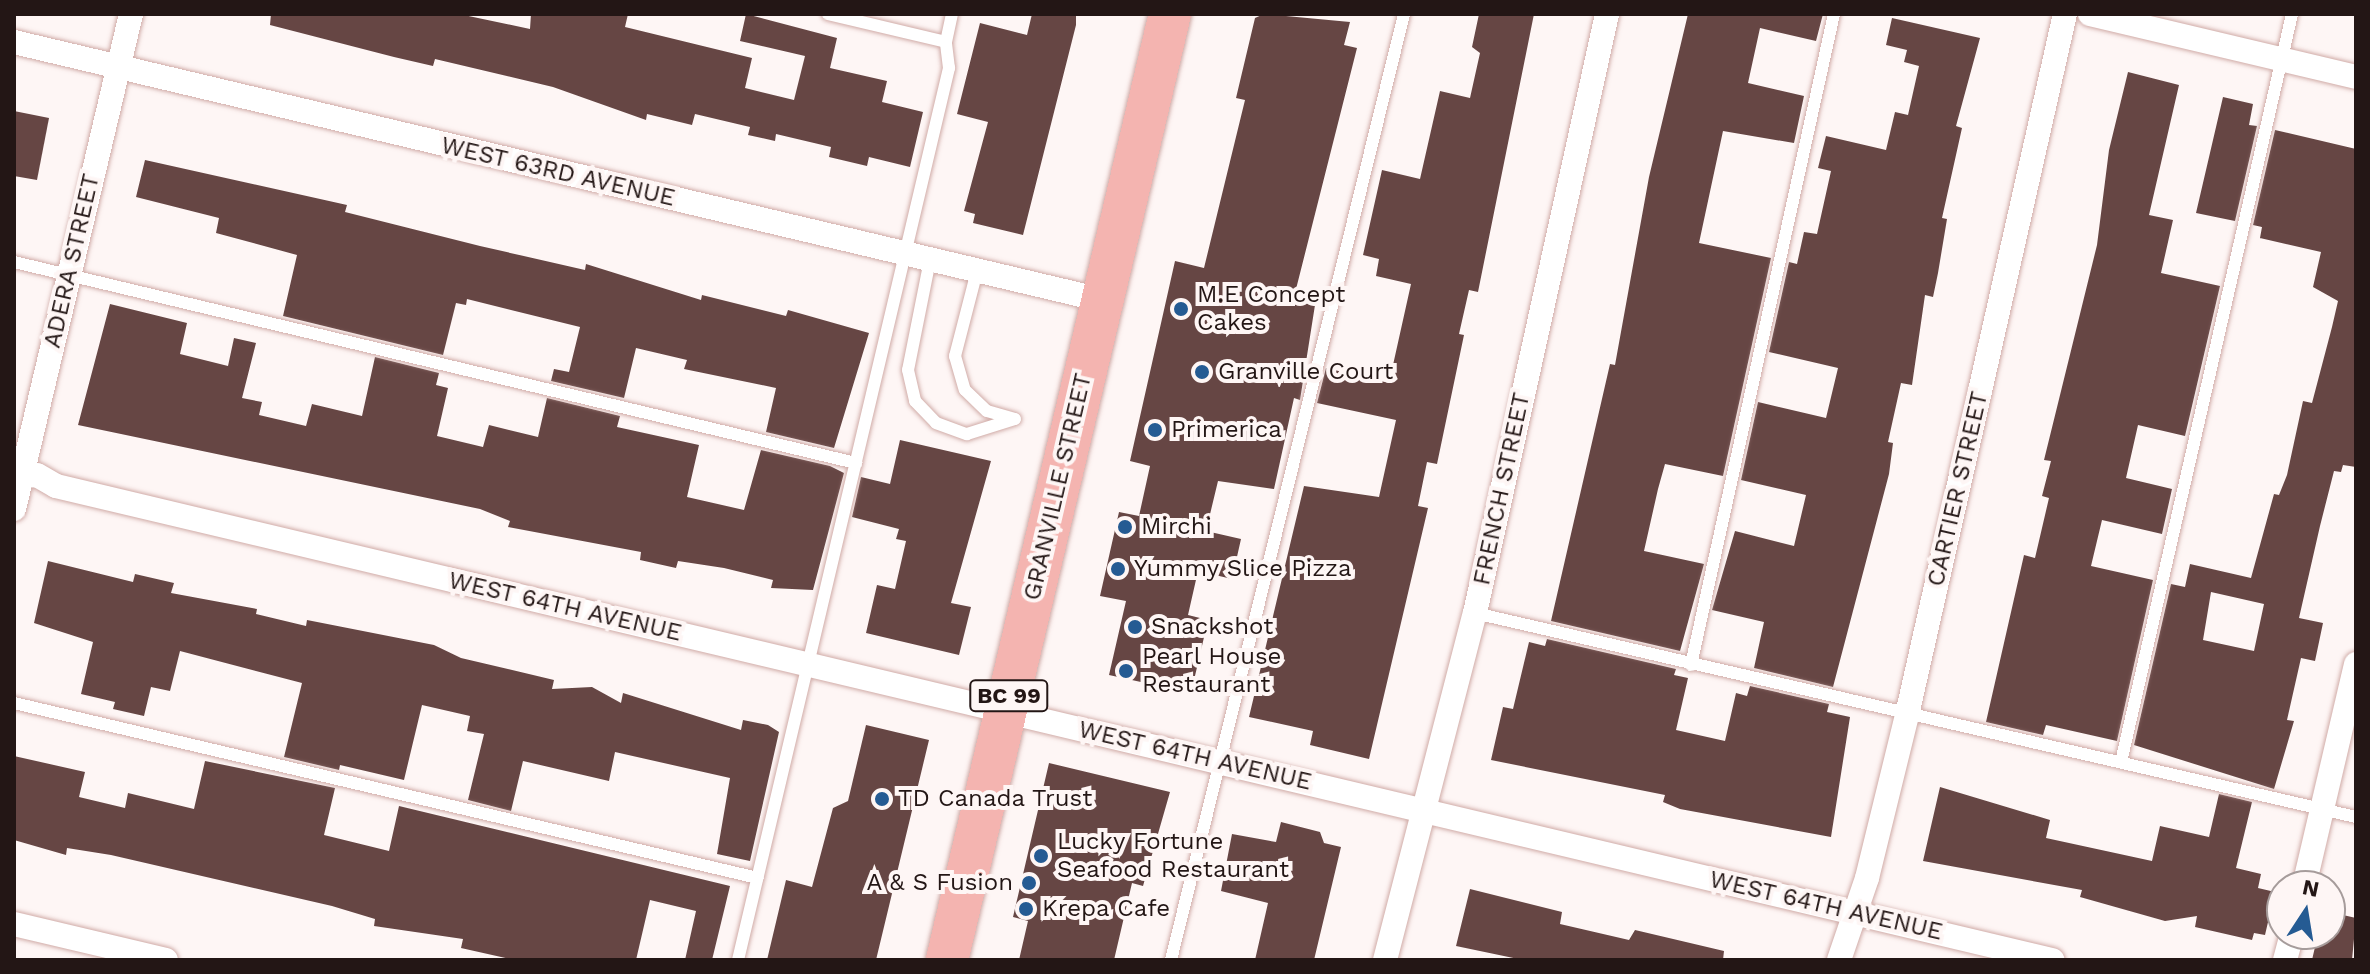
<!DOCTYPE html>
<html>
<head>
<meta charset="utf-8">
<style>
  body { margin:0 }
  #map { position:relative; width:2370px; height:974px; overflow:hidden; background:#fef6f5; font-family:"Work Sans",sans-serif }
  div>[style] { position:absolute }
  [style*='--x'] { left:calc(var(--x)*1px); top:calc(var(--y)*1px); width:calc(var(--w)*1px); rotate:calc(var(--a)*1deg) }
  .building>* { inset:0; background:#664644 }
  .roads { filter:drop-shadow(0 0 2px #d0aba7) drop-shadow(0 0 2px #d0aba7) }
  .service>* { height:12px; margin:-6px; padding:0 6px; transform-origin:6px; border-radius:6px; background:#fff }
  .minor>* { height:24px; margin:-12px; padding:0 12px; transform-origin:12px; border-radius:12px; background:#fff }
  .trunk>* { height:42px; margin:-21px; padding:0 21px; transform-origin:21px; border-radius:21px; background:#f4b4b0 }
  .dots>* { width:22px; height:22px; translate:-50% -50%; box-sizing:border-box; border:4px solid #fef6f5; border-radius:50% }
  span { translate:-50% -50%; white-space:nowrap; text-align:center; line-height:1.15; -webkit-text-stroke:8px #fef6f5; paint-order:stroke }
  .shield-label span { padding:2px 6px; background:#fef6f5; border:2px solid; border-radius:6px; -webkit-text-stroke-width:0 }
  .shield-label { font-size:22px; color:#231615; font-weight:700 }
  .street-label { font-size:24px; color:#231615 }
  .poi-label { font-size:24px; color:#231615 }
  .left { translate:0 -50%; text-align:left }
  .right { translate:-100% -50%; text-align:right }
  .frame { position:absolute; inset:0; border:16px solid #231615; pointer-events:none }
  .north { position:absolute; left:2266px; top:870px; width:80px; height:80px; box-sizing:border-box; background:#fef6f5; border:2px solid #a69c9b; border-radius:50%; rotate:12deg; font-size:22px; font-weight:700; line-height:32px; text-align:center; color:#231615 }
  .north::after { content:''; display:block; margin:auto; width:28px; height:36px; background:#255b93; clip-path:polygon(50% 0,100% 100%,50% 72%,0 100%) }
</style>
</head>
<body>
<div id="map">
  <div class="building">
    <div style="clip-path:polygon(271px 14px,459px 14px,530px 29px,531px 14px,628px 14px,625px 27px,752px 58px,745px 88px,794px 100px,805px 56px,740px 41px,746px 14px,837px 38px,830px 68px,887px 81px,882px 102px,923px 112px,910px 167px,869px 157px,867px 166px,829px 157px,831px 147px,776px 134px,775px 141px,748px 135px,750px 127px,695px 114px,692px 125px,647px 114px,646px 120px,553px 87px,435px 59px,433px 66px,394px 57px,270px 25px)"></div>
    <div style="clip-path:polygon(1032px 14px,1076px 14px,1076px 25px,1023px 235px,973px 223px,975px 214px,964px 211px,988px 122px,957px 114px,980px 23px,1027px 35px)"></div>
    <div style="clip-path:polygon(1264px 14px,1350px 22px,1344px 45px,1357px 48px,1293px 301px,1315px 305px,1300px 400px,1294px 398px,1274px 489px,1218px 481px,1206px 531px,1241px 539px,1232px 579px,1198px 571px,1188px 615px,1200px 618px,1197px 632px,1205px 633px,1191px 693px,1109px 675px,1126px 601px,1100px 596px,1119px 512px,1139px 516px,1150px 466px,1130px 461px,1175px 261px,1204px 268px,1245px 100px,1236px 98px,1255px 18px)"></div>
    <div style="clip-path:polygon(1479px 14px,1534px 14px,1478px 292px,1469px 290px,1459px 334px,1464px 335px,1437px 464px,1427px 462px,1418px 506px,1428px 508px,1369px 759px,1310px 745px,1313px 731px,1249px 717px,1304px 486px,1379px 497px,1396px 420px,1317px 403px,1326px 368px,1389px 383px,1411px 284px,1376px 276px,1379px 259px,1363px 255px,1382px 170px,1420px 179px,1440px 91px,1470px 98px,1480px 53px,1472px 47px)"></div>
    <div style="clip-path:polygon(1688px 14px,1823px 14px,1816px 41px,1760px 28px,1748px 83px,1804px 96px,1794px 143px,1723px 131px,1699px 243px,1771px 258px,1723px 476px,1665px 464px,1658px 489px,1644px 551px,1704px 564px,1680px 651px,1551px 621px,1610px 364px,1615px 365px,1649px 177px)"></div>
    <div style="clip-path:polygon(1892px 18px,1980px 38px,1956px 126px,1962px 128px,1942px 218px,1947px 219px,1938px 273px,1933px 297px,1925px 295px,1912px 385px,1901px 383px,1888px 442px,1893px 443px,1889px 474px,1833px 687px,1754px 668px,1764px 622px,1712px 610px,1735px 531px,1794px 546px,1806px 495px,1741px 480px,1758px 402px,1826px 418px,1838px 368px,1769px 352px,1789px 262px,1797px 264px,1804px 232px,1817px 234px,1831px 171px,1818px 168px,1826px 136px,1886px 150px,1895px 112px,1908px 115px,1919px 66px,1904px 62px,1907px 50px,1886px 45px)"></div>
    <div style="clip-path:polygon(2128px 72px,2179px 85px,2149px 215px,2173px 220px,2161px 273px,2220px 286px,2185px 436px,2138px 425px,2126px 478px,2172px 489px,2162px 534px,2102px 520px,2091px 566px,2153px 580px,2117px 741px,2046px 725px,2043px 735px,1986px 722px,2024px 555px,2035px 558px,2049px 498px,2042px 496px,2051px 461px,2044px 460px,2097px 245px,2109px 150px)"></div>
    <div style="clip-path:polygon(2223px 97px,2253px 104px,2249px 125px,2257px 126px,2235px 221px,2196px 213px)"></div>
    <div style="clip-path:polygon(14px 111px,49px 118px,37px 180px,14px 176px)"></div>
    <div style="clip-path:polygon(evenodd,2275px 130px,2356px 149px,2356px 467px,2343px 465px,2341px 472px,2334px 471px,2320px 526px,2299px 618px,2323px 623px,2315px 661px,2301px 658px,2287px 720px,2294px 721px,2274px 789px,2134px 745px,2171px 584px,2185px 587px,2190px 564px,2251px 578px,2274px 494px,2279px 495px,2287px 475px,2303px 401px,2312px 403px,2332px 327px,2338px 301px,2313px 287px,2321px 252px,2260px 238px,2262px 227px,2253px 225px,2275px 130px,2211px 592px,2264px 604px,2254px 651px,2203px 640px,2211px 592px)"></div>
    <div style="clip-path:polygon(145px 160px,347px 205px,345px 212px,480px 246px,585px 270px,586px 264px,701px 300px,702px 295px,786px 316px,788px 310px,869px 333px,834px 448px,766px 432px,776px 388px,684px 369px,687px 360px,636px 348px,624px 398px,551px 381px,554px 369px,569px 372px,580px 327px,515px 311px,467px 299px,466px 305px,456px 303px,443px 355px,283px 316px,297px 255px,216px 233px,219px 218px,136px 197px)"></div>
    <div style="clip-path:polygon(110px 304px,187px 323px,180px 354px,228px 366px,234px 338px,256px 343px,242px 398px,262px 402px,259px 415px,306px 426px,312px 404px,362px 416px,375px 357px,439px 373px,436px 385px,448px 388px,437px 436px,483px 447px,489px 425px,538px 437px,547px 398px,620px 416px,617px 427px,699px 445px,687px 497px,744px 510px,761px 450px,830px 466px,844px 473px,813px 590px,771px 588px,773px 580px,724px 568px,678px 561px,676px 568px,640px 560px,641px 552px,508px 527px,510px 521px,480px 509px,78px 425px)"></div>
    <div style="clip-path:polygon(900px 440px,991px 461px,951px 603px,971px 607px,959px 655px,866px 633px,877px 585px,895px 589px,906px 541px,896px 539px,899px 529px,852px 517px,861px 477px,890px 484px)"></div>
    <div style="clip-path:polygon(48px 561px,133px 582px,135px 574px,174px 583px,171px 593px,257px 609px,256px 614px,306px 626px,307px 620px,434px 645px,461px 658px,554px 680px,552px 689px,592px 687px,621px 703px,623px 693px,741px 730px,743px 720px,768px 725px,779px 732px,750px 861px,717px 854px,730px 778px,615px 752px,609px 781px,523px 761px,511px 811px,468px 800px,484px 734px,467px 731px,470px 716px,422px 705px,404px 780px,340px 765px,339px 770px,284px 757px,302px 683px,180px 651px,170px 691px,151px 687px,144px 716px,113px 709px,115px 702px,81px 694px,93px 642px,34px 623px)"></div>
    <div style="clip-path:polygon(1547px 639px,1676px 669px,1674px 675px,1688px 678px,1676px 730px,1725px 741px,1736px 693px,1747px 696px,1750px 686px,1829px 704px,1827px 712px,1850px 717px,1831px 837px,1680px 809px,1663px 802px,1665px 795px,1491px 760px,1503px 707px,1513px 709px,1529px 642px,1545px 646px)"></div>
    <div style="clip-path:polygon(866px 725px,929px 740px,876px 960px,767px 960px,786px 880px,812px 887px,833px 808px,848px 801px)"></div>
    <div style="clip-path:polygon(14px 756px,85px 772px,79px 797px,125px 808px,128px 793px,194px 809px,205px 761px,335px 788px,324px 835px,389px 851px,399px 806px,730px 886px,712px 960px,685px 960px,696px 911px,650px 900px,636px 960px,514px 960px,461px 948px,463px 939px,374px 926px,375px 919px,332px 906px,111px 855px,67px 848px,66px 855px,14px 840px)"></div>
    <div style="clip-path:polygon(1049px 763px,1170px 792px,1143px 886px,1132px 883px,1114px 960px,1019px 960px,1028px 921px,1013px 917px)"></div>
    <div style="clip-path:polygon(1940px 787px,2050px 820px,2046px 838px,2152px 861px,2160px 826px,2209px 837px,2219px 794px,2252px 802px,2236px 868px,2261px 874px,2258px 888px,2275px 892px,2265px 935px,2254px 933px,2252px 940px,2195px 927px,2197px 916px,2165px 921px,2080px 897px,2082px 890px,1923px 861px)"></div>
    <div style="clip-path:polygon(1281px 822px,1320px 832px,1324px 843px,1341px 847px,1314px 960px,1255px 960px,1268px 903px,1221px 891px,1232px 834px,1276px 842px)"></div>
    <div style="clip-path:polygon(1470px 889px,1562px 912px,1560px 924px,1629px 940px,1635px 930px,1724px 951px,1723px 960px,1523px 960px,1456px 946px)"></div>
    <div style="clip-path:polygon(2330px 912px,2356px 918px,2352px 960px,2312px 960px,2318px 934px,2330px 934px)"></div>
  </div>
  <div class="roads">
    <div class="service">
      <div style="--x:828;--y:14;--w:121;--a:13.3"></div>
      <div style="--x:930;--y:260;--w:112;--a:101.3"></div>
      <div style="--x:908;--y:370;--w:32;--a:77"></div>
      <div style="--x:915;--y:401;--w:30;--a:46"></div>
      <div style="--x:936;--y:423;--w:33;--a:20"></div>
      <div style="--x:967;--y:434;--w:50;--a:-17.4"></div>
      <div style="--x:14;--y:262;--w:866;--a:13.43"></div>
      <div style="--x:977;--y:271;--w:88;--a:104.5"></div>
      <div style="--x:955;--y:356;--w:35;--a:74"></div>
      <div style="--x:965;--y:390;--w:30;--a:44"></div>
      <div style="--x:987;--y:411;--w:29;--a:16"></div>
      <div style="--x:1475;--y:613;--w:904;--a:13.04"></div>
      <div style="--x:1691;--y:665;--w:667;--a:-77.61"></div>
      <div style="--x:14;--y:703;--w:764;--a:13.24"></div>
      <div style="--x:2121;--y:762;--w:767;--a:-77.12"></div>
      <div style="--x:738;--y:960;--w:917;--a:-76.69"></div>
      <div style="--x:949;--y:68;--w:26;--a:-97"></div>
      <div style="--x:946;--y:42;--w:29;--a:-78"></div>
      <div style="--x:1171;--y:960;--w:974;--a:-76.16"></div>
    </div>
    <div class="minor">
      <div style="--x:2090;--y:14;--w:273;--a:13.3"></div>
      <div style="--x:14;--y:42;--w:1118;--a:13.34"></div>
      <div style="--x:14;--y:476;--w:23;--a:-2"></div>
      <div style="--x:37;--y:475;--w:22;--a:30"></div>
      <div style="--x:56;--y:486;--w:2052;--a:13.36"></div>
      <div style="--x:14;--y:509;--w:509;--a:-76.7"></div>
      <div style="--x:2304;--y:886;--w:228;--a:-76.8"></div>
      <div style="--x:14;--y:924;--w:156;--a:13.3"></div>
      <div style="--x:1385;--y:960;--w:358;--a:-75.5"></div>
      <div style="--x:1475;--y:613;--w:613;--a:-77.57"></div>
      <div style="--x:1839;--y:960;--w:87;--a:-71.1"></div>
      <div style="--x:1867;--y:878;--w:168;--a:-76.2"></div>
      <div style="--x:1907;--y:715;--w:719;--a:-77.3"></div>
      <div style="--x:2285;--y:960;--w:27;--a:-75"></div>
    </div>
    <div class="trunk">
      <div style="--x:947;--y:960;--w:972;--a:-76.74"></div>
    </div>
  </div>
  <div class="dots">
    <div style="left:1181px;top:309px;background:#255b93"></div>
    <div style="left:1202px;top:372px;background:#255b93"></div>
    <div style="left:1155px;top:430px;background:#255b93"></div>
    <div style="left:1125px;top:527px;background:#255b93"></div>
    <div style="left:1118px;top:569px;background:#255b93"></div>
    <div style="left:1135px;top:627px;background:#255b93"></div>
    <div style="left:1126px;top:671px;background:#255b93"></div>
    <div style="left:882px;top:799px;background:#255b93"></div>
    <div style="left:1041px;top:856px;background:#255b93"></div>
    <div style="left:1029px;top:883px;background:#255b93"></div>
    <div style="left:1026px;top:909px;background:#255b93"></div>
  </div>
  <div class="shield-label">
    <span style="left:1009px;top:696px">BC 99</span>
  </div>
  <div class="street-label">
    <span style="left:558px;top:172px;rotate:13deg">WEST 63RD AVENUE</span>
    <span style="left:72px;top:261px;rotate:-77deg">ADERA STREET</span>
    <span style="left:1058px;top:487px;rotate:-77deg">GRANVILLE STREET</span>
    <span style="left:1502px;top:489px;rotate:-78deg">FRENCH STREET</span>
    <span style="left:1958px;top:489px;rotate:-77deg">CARTIER STREET</span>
    <span style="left:565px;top:607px;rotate:13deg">WEST 64TH AVENUE</span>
    <span style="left:1195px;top:756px;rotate:13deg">WEST 64TH AVENUE</span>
    <span style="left:1826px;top:906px;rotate:13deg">WEST 64TH AVENUE</span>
  </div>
  <div class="poi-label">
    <span class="left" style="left:1197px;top:309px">M.E Concept<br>Cakes</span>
    <span class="left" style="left:1218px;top:372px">Granville Court</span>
    <span class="left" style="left:1171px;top:430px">Primerica</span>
    <span class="left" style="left:1141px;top:527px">Mirchi</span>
    <span class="left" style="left:1134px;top:569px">Yummy Slice Pizza</span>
    <span class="left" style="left:1151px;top:627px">Snackshot</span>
    <span class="left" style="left:1142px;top:671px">Pearl House<br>Restaurant</span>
    <span class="left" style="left:898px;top:799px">TD Canada Trust</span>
    <span class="left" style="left:1057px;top:856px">Lucky Fortune<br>Seafood Restaurant</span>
    <span class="right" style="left:1013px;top:883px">A &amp; S Fusion</span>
    <span class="left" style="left:1042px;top:909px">Krepa Cafe</span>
  </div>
  <div class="frame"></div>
  <div class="north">N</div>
</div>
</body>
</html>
